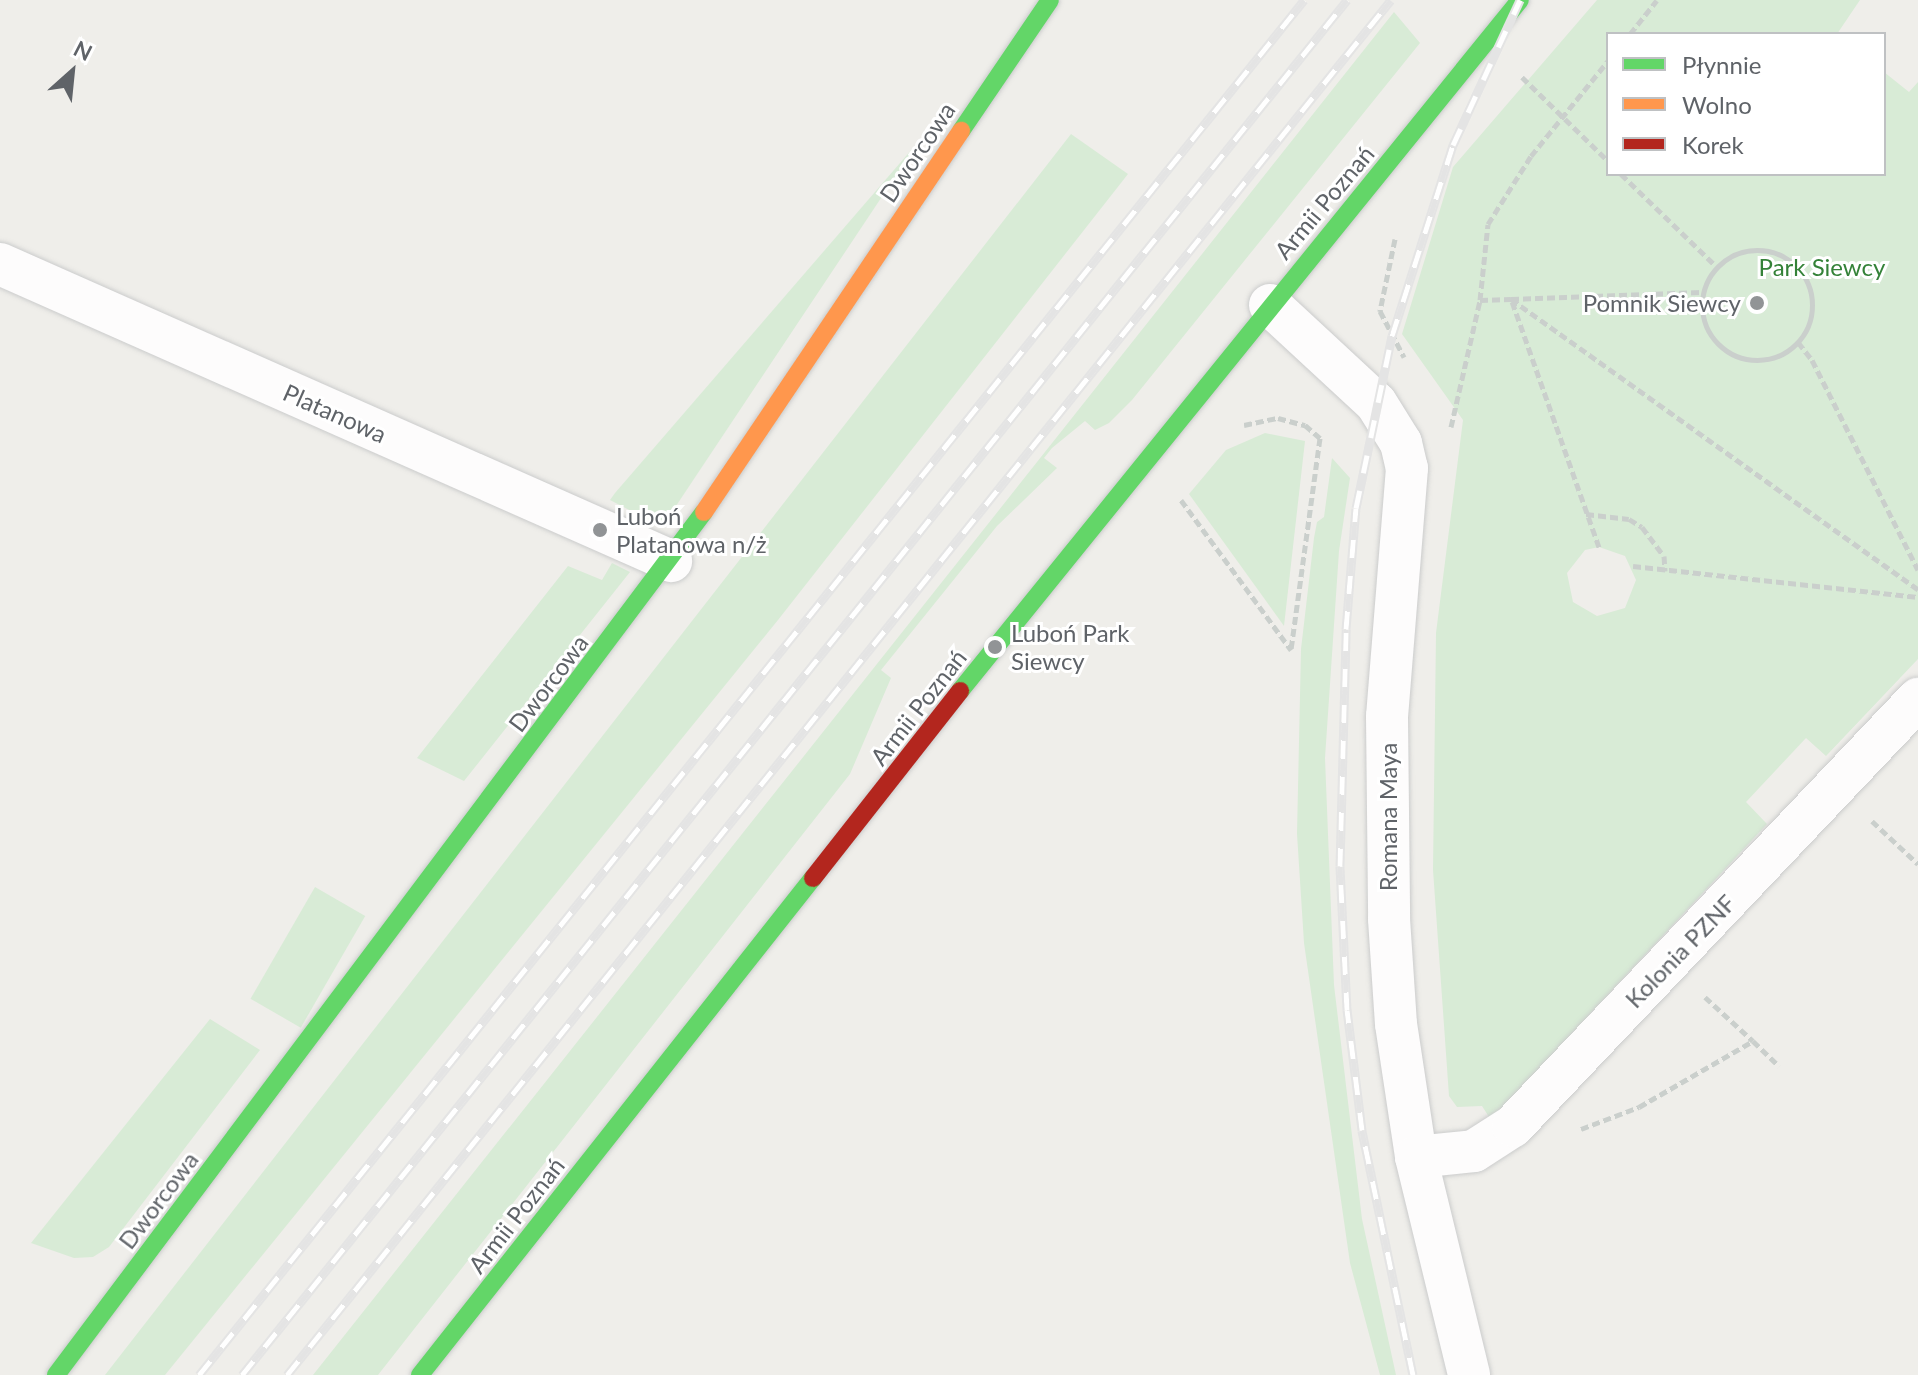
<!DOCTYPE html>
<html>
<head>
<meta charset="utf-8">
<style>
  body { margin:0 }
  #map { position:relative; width:1918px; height:1375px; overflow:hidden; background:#efeeea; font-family:Lato,sans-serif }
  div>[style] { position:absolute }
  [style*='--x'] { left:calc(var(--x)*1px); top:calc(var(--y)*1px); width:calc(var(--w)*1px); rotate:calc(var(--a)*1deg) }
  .green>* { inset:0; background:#d8ebd6; transform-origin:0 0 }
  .path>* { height:5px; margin-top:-2.5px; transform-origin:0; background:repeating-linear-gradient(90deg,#cacfcc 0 8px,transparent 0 12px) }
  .path>.ring { margin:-2.5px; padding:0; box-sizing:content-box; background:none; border:5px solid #cacfcc; border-radius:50% }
  .roads { filter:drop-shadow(0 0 2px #cbcccc) drop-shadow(0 0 2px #cbcccc) }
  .street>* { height:42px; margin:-21px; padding:0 21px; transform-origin:21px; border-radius:21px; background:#fdfcfc }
  .fast>* { height:18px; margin:-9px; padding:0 9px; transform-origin:9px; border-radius:9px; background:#63d668 }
  .slow>* { height:18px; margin:-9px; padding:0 9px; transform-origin:9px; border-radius:9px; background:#ff974d }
  .jam>* { height:18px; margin:-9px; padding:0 9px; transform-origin:9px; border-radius:9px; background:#b3261e }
  .rail>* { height:9px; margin-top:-4.5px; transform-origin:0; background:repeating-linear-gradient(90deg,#fff 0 18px,#e4e4e4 0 36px); box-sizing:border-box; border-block:2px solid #e4e4e4 }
  .dots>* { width:22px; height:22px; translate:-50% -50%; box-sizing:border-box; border:4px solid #fff; border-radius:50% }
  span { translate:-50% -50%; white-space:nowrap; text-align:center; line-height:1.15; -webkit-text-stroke:6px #fff; paint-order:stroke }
  .street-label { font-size:24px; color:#5f6368 }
  .park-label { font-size:24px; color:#348238 }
  .poi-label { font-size:24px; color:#5f6368 }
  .right { translate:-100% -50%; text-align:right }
  .left { translate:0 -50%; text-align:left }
  .legend { position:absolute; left:1606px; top:32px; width:280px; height:144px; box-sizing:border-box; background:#fff; border:2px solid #bfc1c3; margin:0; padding:10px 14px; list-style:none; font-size:24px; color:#5f6368 }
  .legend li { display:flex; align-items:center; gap:16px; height:40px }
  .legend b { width:40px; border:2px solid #bfc1c3 }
  .north { position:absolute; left:32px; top:32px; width:80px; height:80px; -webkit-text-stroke:6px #fff; paint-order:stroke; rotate:27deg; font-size:22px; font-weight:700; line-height:32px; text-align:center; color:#5f6368 }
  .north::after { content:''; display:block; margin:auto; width:28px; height:36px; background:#5f6368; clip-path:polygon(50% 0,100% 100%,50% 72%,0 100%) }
</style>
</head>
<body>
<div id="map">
  <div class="green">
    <div style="clip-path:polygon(evenodd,1597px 0,1860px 0,1837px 34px,1608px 34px,1608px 174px,1884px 174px,1884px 72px,1909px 92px,1918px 82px,1918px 659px,1826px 756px,1806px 738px,1746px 802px,1767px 824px,1491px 1120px,1482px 1106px,1457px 1107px,1449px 1096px,1433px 870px,1436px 633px,1463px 420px,1402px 334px,1453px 167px,1597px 0,1599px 547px,1625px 556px,1636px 580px,1625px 608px,1597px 616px,1573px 602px,1567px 573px,1585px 550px,1599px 547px)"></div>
    <div style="clip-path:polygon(1394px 12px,1420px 43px,1132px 400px,1109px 423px,1095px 430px,1085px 421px,1052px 448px,1044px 458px,1057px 468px,997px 526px,881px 670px,891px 678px,850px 774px,378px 1375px,313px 1375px)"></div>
    <div style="clip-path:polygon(1071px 134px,1128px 174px,778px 620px,165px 1375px,105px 1375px)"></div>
    <div style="clip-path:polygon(919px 141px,662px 527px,610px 500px,615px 493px)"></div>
    <div style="clip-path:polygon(1265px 433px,1305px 441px,1284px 626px,1189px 494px,1226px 450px)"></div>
    <div style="clip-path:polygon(1332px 458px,1350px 478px,1339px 551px,1325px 758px,1334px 985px,1362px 1219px,1396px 1375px,1380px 1375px,1350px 1263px,1304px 943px,1297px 834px,1301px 649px,1314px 538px,1317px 522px,1324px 517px)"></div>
    <div style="clip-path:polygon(612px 563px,630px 572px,464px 781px,417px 758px,568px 566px,602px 580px)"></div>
    <div style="left:315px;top:887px;width:58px;height:129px;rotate:30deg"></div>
    <div style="clip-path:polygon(210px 1019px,260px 1050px,109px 1247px,93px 1257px,74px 1258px,31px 1243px)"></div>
  </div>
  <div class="path">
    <div style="--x:1630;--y:34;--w:43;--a:-51.5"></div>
    <div style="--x:1522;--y:77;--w:120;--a:44.3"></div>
    <div style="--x:1621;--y:174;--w:132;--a:44.1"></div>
    <div style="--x:1395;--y:239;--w:74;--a:101.8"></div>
    <div style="--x:1380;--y:311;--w:52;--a:62.4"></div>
    <div class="ring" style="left:1702px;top:250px;width:105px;height:105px"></div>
    <div style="--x:1480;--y:300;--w:31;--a:-2"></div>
    <div style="--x:1511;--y:299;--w:500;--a:35.5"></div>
    <div style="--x:1798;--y:342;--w:23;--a:52"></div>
    <div style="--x:1812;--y:360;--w:235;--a:63.2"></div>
    <div style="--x:1244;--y:425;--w:35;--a:-12"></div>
    <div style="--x:1278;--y:418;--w:28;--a:15"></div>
    <div style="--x:1305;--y:425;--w:20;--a:41"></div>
    <div style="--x:1320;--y:438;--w:214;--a:97.8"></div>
    <div style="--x:1451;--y:427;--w:130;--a:-77.1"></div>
    <div style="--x:1480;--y:300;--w:76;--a:-84"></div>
    <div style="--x:1488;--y:224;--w:80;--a:-57.7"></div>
    <div style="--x:1531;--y:156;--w:122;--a:-51"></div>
    <div style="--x:1181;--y:500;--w:186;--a:53.7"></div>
    <div style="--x:1586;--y:514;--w:43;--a:6.6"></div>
    <div style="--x:1629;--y:519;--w:15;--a:32"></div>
    <div style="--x:1642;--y:527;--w:36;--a:53"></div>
    <div style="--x:1664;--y:556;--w:15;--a:86"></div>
    <div style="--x:1599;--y:547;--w:263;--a:-109.5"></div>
    <div style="--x:1511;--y:299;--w:191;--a:-2.1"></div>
    <div style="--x:1633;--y:566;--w:287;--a:6.2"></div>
    <div style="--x:1872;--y:821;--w:63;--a:43.1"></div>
    <div style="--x:1705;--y:997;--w:65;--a:42.5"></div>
    <div style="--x:1581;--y:1129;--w:62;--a:-20.8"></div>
    <div style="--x:1639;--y:1107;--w:132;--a:-30.1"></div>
    <div style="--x:1753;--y:1041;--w:36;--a:44"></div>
  </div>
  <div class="roads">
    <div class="street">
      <div style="--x:0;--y:264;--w:734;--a:23.88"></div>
      <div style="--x:1270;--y:305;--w:144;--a:42.8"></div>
      <div style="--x:1376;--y:403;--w:47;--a:58"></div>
      <div style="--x:1401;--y:443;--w:26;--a:77"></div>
      <div style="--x:1407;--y:468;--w:249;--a:94.6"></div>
      <div style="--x:1387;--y:716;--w:203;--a:89.4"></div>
      <div style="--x:1389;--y:919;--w:105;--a:86.2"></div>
      <div style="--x:1396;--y:1024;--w:134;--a:81.4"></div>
      <div style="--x:1416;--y:1157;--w:224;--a:76.3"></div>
      <div style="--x:1416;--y:1157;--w:58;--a:-5.9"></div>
      <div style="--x:1474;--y:1151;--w:46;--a:-32.7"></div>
      <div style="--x:1513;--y:1126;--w:589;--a:-46.51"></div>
    </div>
    <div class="fast">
      <div style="--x:961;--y:131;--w:158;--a:-55.8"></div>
      <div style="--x:960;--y:691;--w:889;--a:-50.98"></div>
      <div style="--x:56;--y:1375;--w:1079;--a:-53.1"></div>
      <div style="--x:420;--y:1375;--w:634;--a:-51.67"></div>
    </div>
    <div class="slow">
      <div style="--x:704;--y:512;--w:460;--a:-56"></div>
    </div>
    <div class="jam">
      <div style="--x:813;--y:878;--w:238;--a:-51.8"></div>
    </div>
  </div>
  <div class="rail">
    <div style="--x:199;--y:1375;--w:1764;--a:-51.21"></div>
    <div style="--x:242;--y:1375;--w:1764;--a:-51.21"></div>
    <div style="--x:287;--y:1375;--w:1763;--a:-51.24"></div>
    <div style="--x:1413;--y:1375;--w:250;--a:-101.8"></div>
    <div style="--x:1362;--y:1130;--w:121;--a:-97.1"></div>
    <div style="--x:1347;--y:1010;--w:144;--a:-92.8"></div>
    <div style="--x:1340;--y:866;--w:237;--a:-88.5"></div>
    <div style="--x:1346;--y:629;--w:121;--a:-85.3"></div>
    <div style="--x:1356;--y:508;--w:176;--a:-78.2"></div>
    <div style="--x:1392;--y:336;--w:201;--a:-72.3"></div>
    <div style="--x:1453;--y:145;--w:160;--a:-65.2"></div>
  </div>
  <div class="dots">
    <div style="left:1757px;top:303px;background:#919496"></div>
    <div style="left:600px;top:530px;background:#919496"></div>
    <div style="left:995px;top:647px;background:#919496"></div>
  </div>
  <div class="street-label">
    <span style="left:917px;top:152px;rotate:-56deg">Dworcowa</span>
    <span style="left:1324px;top:202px;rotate:-50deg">Armii Poznań</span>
    <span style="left:335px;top:413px;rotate:24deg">Platanowa</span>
    <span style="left:548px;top:683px;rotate:-53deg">Dworcowa</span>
    <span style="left:918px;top:707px;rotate:-52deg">Armii Poznań</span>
    <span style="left:1388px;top:817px;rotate:-90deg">Romana Maya</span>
    <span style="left:1680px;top:951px;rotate:-46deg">Kolonia PZNF</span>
    <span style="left:158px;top:1200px;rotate:-53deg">Dworcowa</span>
    <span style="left:516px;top:1215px;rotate:-52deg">Armii Poznań</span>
  </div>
  <div class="park-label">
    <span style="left:1822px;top:267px">Park Siewcy</span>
  </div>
  <div class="poi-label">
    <span class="right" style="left:1741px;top:303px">Pomnik Siewcy</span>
    <span class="left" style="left:616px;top:530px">Luboń<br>Platanowa n/ż</span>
    <span class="left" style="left:1011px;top:647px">Luboń Park<br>Siewcy</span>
  </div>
  <ul class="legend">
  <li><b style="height:10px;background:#63d668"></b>Płynnie</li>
  <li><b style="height:10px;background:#ff974d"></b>Wolno</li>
  <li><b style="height:10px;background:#b3261e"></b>Korek</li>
  </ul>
  <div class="north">N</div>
</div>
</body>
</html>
